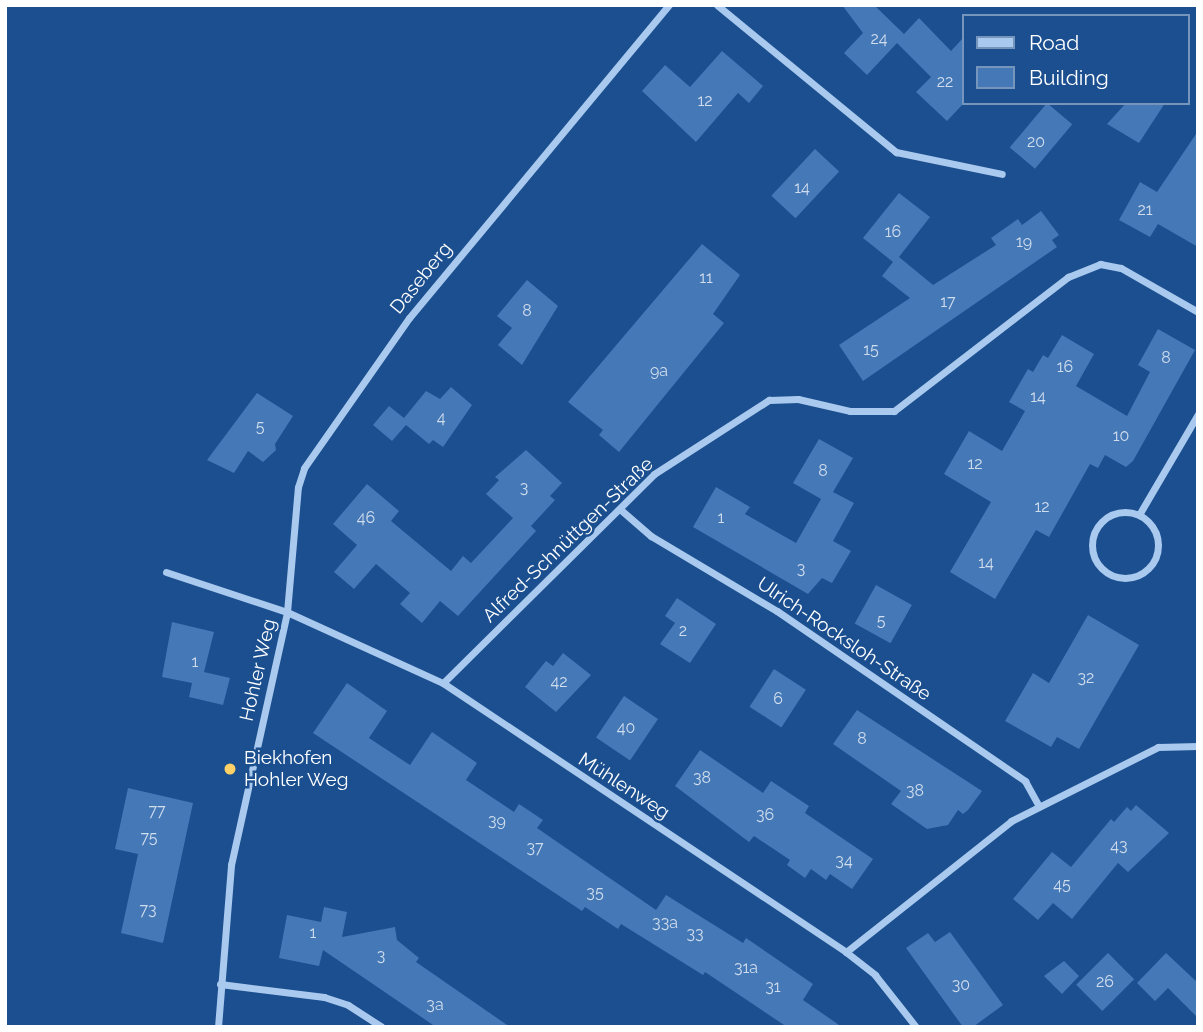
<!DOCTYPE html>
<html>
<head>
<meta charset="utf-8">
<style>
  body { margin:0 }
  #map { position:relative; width:1203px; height:1032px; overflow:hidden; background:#1b4f8f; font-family:Raleway,sans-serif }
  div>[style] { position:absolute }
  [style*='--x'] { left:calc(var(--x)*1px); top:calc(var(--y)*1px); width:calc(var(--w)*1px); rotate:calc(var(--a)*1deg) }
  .building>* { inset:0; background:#4478b7; transform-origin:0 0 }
  .minor>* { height:7px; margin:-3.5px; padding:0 3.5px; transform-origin:3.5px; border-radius:3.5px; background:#a9c9ee }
  .minor>.ring { margin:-3.5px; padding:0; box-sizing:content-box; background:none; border:7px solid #a9c9ee; border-radius:50% }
  .dots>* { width:19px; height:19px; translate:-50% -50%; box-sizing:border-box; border:4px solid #1b4f8f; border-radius:50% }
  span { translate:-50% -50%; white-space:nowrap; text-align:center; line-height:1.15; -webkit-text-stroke:5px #1b4f8f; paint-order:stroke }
  .number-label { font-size:16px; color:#d0dded }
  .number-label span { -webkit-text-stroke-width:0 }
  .street-label { font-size:19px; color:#fff }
  .poi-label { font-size:19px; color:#fff }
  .left { translate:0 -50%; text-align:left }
  .frame { position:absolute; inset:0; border:7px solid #fff; pointer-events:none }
  .legend { position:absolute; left:962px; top:14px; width:228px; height:91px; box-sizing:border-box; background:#1b4f8f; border:2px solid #7695bc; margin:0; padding:9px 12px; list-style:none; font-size:21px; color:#fff }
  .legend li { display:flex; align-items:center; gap:14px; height:35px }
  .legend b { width:35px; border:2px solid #7695bc }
</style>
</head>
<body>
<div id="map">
  <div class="building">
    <div style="clip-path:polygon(842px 5px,874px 5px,904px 34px,919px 18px,951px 51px,963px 38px,963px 104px,947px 121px,916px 92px,931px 77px,897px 43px,867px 75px,844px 53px,863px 33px)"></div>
    <div style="clip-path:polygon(722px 51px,763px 86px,749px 103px,738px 93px,696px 142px,642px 91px,665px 65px,690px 87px)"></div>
    <div style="left:1047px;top:103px;width:33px;height:58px;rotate:40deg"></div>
    <div style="clip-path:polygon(1126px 103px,1165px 103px,1139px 143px,1107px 124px)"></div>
    <div style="clip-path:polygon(1198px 131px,1198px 247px,1158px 224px,1150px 237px,1119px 220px,1140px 182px,1157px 192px)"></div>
    <div style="left:815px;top:149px;width:33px;height:64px;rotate:43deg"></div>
    <div style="clip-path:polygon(899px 193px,930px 217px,899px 257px,933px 285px,996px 245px,991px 238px,1018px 219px,1022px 225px,1041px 211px,1059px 235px,1052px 240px,1057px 247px,863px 381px,839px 345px,910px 298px,882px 276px,893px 262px,863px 238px)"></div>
    <div style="clip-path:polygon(702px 244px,740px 275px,713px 314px,724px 323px,619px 452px,599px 435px,603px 430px,568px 402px)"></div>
    <div style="clip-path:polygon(527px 280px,558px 306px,522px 365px,498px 345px,512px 328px,497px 316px)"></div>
    <div style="clip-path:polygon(1158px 329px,1195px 350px,1133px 461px,1126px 467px,1105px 455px,1098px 468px,1090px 464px,1049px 537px,1036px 530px,995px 599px,950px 572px,991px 502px,944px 474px,969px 431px,1002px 451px,1025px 411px,1009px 402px,1028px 369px,1033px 372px,1043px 355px,1048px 358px,1062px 335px,1094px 354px,1076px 386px,1127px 416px,1150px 372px,1138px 365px)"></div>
    <div style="clip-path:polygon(451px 387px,472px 405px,443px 447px,433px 440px,429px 444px,406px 425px,392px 441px,373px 425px,389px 406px,404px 418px,426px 391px,440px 399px)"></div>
    <div style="clip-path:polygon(257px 393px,293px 416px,275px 444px,276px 450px,263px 462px,248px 451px,234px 473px,207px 460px)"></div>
    <div style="clip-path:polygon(819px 439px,853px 458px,833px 492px,854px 503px,833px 541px,851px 551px,832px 583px,822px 578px,808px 594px,693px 527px,716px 487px,750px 507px,745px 514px,796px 543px,821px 499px,793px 483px)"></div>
    <div style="clip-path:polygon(526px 450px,562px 483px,550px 496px,555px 500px,531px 526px,536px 531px,458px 616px,440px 601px,422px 623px,400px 604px,410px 593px,376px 564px,354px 589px,334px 572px,357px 545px,333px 524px,367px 484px,399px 511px,391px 521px,451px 571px,463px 556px,471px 563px,513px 518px,486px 494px,499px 480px,495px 477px)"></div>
    <div style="left:876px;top:585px;width:41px;height:44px;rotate:29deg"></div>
    <div style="clip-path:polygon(677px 598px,716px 624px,690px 663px,660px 644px,675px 623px,665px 616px)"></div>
    <div style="clip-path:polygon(1088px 615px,1139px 645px,1079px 749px,1057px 737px,1051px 747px,1005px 721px,1033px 673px,1049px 683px)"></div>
    <div style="clip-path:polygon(172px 622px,214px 632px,204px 672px,230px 678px,223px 705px,189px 697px,192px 683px,162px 677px)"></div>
    <div style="clip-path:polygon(563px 653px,591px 675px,556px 712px,525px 687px,546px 661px,553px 666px)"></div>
    <div style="left:774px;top:669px;width:38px;height:45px;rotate:33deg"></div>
    <div style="clip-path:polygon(347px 683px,387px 711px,369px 738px,410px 765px,432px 732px,477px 763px,466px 780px,514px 812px,519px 804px,543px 820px,537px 828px,656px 910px,666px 895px,743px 943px,746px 938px,813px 984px,803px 1000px,842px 1027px,787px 1027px,705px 972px,703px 975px,621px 924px,618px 929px,585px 907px,582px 911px,313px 733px)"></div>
    <div style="left:624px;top:696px;width:41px;height:50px;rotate:34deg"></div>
    <div style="clip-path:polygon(857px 710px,982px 791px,968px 810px,963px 814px,958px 810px,948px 825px,927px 829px,891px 804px,901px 791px,833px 744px)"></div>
    <div style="clip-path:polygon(700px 750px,763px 793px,771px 781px,809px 806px,805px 813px,873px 859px,852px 889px,830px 874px,826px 880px,811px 869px,805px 878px,787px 865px,790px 860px,754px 836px,749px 842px,675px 786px)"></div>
    <div style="clip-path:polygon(128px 788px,193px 803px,163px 943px,121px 933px,138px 854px,115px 849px)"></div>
    <div style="clip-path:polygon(1136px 805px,1169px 833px,1128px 872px,1118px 863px,1072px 919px,1053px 903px,1038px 920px,1013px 899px,1052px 852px,1071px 867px,1111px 819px,1114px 822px,1127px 807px,1131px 811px)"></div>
    <div style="clip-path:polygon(324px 907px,347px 912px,342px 937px,395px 927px,397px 940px,419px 958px,416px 962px,510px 1027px,436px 1027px,323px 950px,319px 966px,279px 958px,287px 915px,321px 922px)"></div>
    <div style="clip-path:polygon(950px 932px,1003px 1005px,973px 1027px,963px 1027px,906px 948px,928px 933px,935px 942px)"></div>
    <div style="left:1108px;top:953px;width:37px;height:45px;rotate:45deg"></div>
    <div style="clip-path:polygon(1166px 953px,1198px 983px,1198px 1018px,1168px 988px,1155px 1001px,1137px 983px)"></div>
    <div style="clip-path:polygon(1064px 961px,1079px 976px,1062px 994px,1044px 976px)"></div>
  </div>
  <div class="minor">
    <div style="--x:717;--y:5;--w:232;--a:39.4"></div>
    <div style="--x:896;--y:152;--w:108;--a:11.7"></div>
    <div style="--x:621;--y:510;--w:40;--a:41"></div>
    <div style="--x:651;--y:536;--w:147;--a:30.8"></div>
    <div style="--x:777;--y:611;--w:301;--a:34.4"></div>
    <div style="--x:1025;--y:781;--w:29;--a:61"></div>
    <div class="ring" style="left:1092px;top:512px;width:59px;height:59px"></div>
    <div style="--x:1140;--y:513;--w:115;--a:-59.6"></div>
    <div style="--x:166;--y:572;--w:127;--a:18.3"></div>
    <div style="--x:287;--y:612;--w:171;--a:24.5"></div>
    <div style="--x:443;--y:683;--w:485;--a:33.7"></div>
    <div style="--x:846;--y:952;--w:37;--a:38"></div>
    <div style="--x:875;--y:975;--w:66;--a:51.7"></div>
    <div style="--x:443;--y:683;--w:297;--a:-44.7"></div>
    <div style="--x:654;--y:474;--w:137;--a:-32.8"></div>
    <div style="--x:769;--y:400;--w:29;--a:-2"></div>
    <div style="--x:798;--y:399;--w:53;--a:13"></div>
    <div style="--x:850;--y:411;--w:44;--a:0"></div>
    <div style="--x:894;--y:411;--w:220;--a:-37.6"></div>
    <div style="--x:1068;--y:277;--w:35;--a:-22"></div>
    <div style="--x:1100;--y:264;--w:21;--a:11"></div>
    <div style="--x:1121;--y:268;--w:89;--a:29.7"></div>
    <div style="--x:846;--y:952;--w:211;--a:-38.4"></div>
    <div style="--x:1011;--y:821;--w:165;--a:-26.7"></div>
    <div style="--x:1158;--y:747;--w:40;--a:-1.4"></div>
    <div style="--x:220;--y:984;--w:105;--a:7.1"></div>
    <div style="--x:324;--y:997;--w:25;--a:18"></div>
    <div style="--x:348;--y:1005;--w:40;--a:32.9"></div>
    <div style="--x:218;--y:1027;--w:163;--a:-85.4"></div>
    <div style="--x:231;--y:865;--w:259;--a:-77.5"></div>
    <div style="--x:287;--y:612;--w:125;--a:-85"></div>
    <div style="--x:298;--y:487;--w:20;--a:-72"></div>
    <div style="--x:304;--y:468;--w:183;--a:-55"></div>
    <div style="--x:409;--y:318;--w:407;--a:-50.3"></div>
  </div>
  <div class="dots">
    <div style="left:230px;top:769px;background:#ffd166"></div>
  </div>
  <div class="number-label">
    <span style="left:879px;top:39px">24</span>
    <span style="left:945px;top:82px">22</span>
    <span style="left:705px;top:101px">12</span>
    <span style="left:1036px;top:142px">20</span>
    <span style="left:802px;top:188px">14</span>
    <span style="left:1145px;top:210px">21</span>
    <span style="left:893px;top:232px">16</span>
    <span style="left:1024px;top:242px">19</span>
    <span style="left:706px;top:278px">11</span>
    <span style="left:948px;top:302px">17</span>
    <span style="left:527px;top:311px">8</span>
    <span style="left:871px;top:350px">15</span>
    <span style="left:1166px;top:358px">8</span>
    <span style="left:1065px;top:367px">16</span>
    <span style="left:659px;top:371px">9a</span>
    <span style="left:1038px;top:397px">14</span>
    <span style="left:441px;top:418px">4</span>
    <span style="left:260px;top:427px">5</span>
    <span style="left:1121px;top:436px">10</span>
    <span style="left:975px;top:464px">12</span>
    <span style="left:823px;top:471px">8</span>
    <span style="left:524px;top:488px">3</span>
    <span style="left:1042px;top:507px">12</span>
    <span style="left:366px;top:518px">46</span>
    <span style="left:721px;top:518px">1</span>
    <span style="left:986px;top:563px">14</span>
    <span style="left:801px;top:569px">3</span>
    <span style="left:881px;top:621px">5</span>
    <span style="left:683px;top:631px">2</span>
    <span style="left:195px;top:662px">1</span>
    <span style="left:1086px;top:678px">32</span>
    <span style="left:559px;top:682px">42</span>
    <span style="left:778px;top:699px">6</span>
    <span style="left:626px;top:728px">40</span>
    <span style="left:862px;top:739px">8</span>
    <span style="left:702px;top:778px">38</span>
    <span style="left:915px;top:791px">38</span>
    <span style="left:157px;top:811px">77</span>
    <span style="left:765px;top:815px">36</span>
    <span style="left:497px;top:821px">39</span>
    <span style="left:149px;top:838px">75</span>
    <span style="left:1119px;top:846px">43</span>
    <span style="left:535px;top:848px">37</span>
    <span style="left:844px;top:861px">34</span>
    <span style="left:1062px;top:885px">45</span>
    <span style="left:595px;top:893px">35</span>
    <span style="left:148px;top:910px">73</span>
    <span style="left:665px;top:923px">33a</span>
    <span style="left:313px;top:933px">1</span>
    <span style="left:695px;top:934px">33</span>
    <span style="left:381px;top:956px">3</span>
    <span style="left:746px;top:968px">31a</span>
    <span style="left:1105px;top:982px">26</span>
    <span style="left:961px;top:985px">30</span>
    <span style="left:773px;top:987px">31</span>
    <span style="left:435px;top:1005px">3a</span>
  </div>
  <div class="street-label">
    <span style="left:421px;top:278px;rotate:-51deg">Daseberg</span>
    <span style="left:568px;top:540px;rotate:-44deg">Alfred-Schnüttgen-Straße</span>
    <span style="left:844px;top:639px;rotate:34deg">Ulrich-Rocksloh-Straße</span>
    <span style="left:258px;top:670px;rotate:-77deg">Hohler Weg</span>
    <span style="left:624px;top:786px;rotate:33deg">Mühlenweg</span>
  </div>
  <div class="poi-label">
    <span class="left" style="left:244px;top:769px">Biekhofen<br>Hohler Weg</span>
  </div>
  <div class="frame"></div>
  <ul class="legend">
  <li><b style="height:9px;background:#a9c9ee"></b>Road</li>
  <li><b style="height:19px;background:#4478b7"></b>Building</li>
  </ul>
</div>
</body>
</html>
